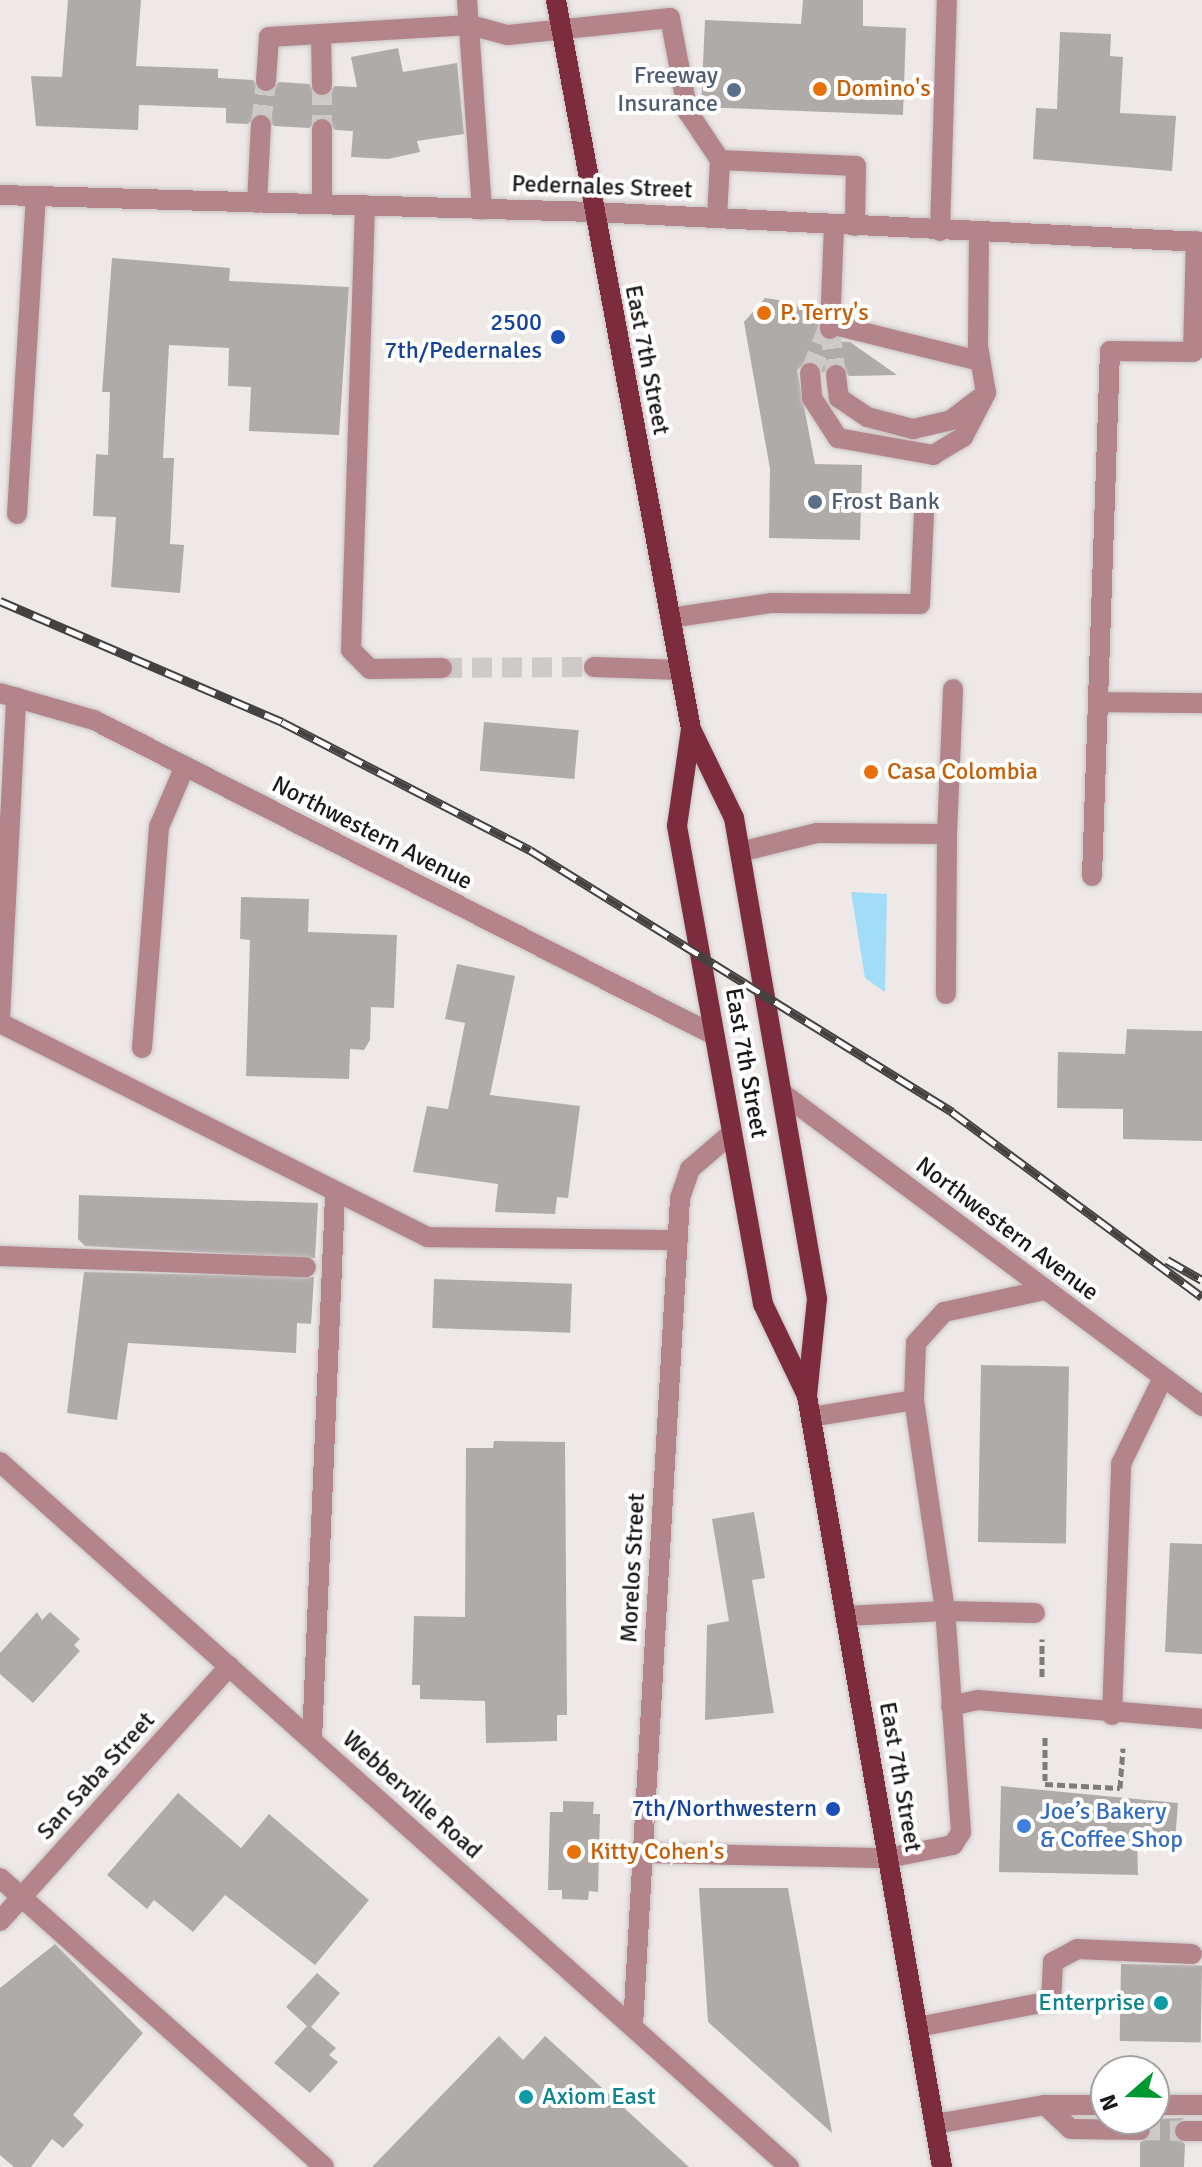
<!DOCTYPE html>
<html>
<head>
<meta charset="utf-8">
<style>
  body { margin:0 }
  #map { position:relative; width:1202px; height:2167px; overflow:hidden; background:#eee9e7; font-family:Signika,sans-serif }
  div>[style] { position:absolute }
  [style*='--x'] { left:calc(var(--x)*1px); top:calc(var(--y)*1px); width:calc(var(--w)*1px); rotate:calc(var(--a)*1deg) }
  .water>* { inset:0; background:#a1ddf9 }
  .building>* { inset:0; background:#afaba9; transform-origin:0 0 }
  .minor-tunnel>* { height:20px; margin-top:-10px; transform-origin:0; background:repeating-linear-gradient(90deg,#cecac8 0 20px,transparent 0 30px) }
  .path>* { height:5px; margin-top:-2.5px; transform-origin:0; background:repeating-linear-gradient(90deg,#7e7b79 0 8px,transparent 0 12px) }
  .roads { filter:drop-shadow(0 0 2px #c8c4c2) drop-shadow(0 0 2px #c8c4c2) }
  .minor>* { height:20px; margin:-10px; padding:0 10px; transform-origin:10px; border-radius:10px; background:#b4848b }
  .major>* { height:20px; margin:-10px; padding:0 10px; transform-origin:10px; border-radius:10px; background:#7d2c3e }
  .rail>* { height:9px; margin-top:-4.5px; transform-origin:0; background:repeating-linear-gradient(90deg,#fff 0 18px,#444241 0 36px); box-sizing:border-box; border-block:2px solid #444241 }
  .dots>* { width:22px; height:22px; translate:-50% -50%; box-sizing:border-box; border:4px solid #fff; border-radius:50% }
  span { translate:-50% -50%; white-space:nowrap; text-align:center; line-height:1.15; -webkit-text-stroke:8px #fff; paint-order:stroke }
  .service-label { font-size:24px; color:#4e5e75 }
  .right { translate:-100% -50%; text-align:right }
  .left { translate:0 -50%; text-align:left }
  .food-label { font-size:24px; color:#c56008 }
  .street-label { font-size:24px; color:#1a1918 }
  .transit-label { font-size:24px; color:#164399 }
  .shop-label { font-size:24px; color:#366cbe }
  .culture-label { font-size:24px; color:#0d838f }
  .north { position:absolute; left:1090px; top:2055px; width:80px; height:80px; box-sizing:border-box; background:#fff; border:2px solid #a3a3a3; border-radius:50%; rotate:250deg; font-size:22px; font-weight:700; line-height:32px; text-align:center; color:#1a1918 }
  .north::after { content:''; display:block; margin:auto; width:28px; height:36px; background:#009830; clip-path:polygon(50% 0,100% 100%,50% 72%,0 100%) }
</style>
</head>
<body>
<div id="map">
  <div class="water">
    <div style="clip-path:polygon(851px 892px,887px 894px,885px 992px,865px 978px)"></div>
  </div>
  <div class="building">
    <div style="clip-path:polygon(68px 0,141px 0,136px 66px,218px 69px,218px 78px,253px 80px,264px 94px,279px 82px,309px 84px,321px 98px,335px 86px,357px 87px,351px 57px,398px 48px,403px 72px,457px 63px,464px 134px,417px 141px,420px 152px,388px 159px,351px 157px,353px 131px,335px 130px,323px 116px,309px 128px,274px 126px,262px 112px,248px 124px,226px 123px,226px 108px,139px 105px,138px 130px,36px 126px,31px 76px,62px 77px)"></div>
    <div style="clip-path:polygon(803px 0,863px 0,863px 26px,906px 28px,903px 115px,701px 107px,705px 20px,801px 24px)"></div>
    <div style="clip-path:polygon(1060px 32px,1111px 34px,1110px 56px,1123px 57px,1120px 113px,1176px 116px,1172px 171px,1033px 159px,1036px 108px,1057px 109px)"></div>
    <div style="clip-path:polygon(112px 258px,230px 268px,229px 281px,349px 287px,339px 435px,249px 431px,251px 387px,228px 386px,229px 348px,169px 345px,163px 458px,174px 458px,170px 544px,184px 545px,180px 593px,111px 587px,116px 517px,93px 516px,96px 454px,108px 455px,110px 392px,102px 392px)"></div>
    <div style="clip-path:polygon(765px 298px,791px 302px,817px 320px,822px 340px,850px 342px,897px 375px,849px 376px,835px 362px,823px 373px,810px 360px,797px 370px,815px 464px,862px 465px,860px 540px,769px 538px,770px 469px,744px 322px)"></div>
    <div style="left:484px;top:722px;width:95px;height:49px;rotate:5deg"></div>
    <div style="clip-path:polygon(241px 897px,309px 899px,308px 932px,397px 935px,394px 1008px,371px 1007px,370px 1040px,364px 1050px,350px 1049px,349px 1079px,246px 1076px,250px 940px,240px 939px)"></div>
    <div style="clip-path:polygon(457px 964px,515px 976px,490px 1095px,580px 1106px,568px 1198px,557px 1197px,555px 1214px,495px 1212px,498px 1184px,413px 1172px,427px 1106px,448px 1109px,465px 1023px,445px 1019px)"></div>
    <div style="clip-path:polygon(1127px 1029px,1202px 1031px,1202px 1141px,1123px 1139px,1123px 1109px,1057px 1108px,1058px 1052px,1125px 1054px)"></div>
    <div style="clip-path:polygon(79px 1195px,318px 1203px,315px 1258px,85px 1246px,78px 1239px)"></div>
    <div style="clip-path:polygon(84px 1272px,314px 1277px,311px 1324px,297px 1323px,296px 1353px,128px 1343px,117px 1420px,67px 1413px)"></div>
    <div style="left:434px;top:1279px;width:138px;height:49px;rotate:2deg"></div>
    <div style="left:981px;top:1365px;width:88px;height:177px;rotate:1deg"></div>
    <div style="clip-path:polygon(494px 1441px,565px 1442px,567px 1715px,557px 1715px,557px 1741px,486px 1743px,485px 1701px,420px 1699px,420px 1685px,412px 1685px,414px 1616px,465px 1617px,466px 1448px,493px 1448px)"></div>
    <div style="clip-path:polygon(754px 1512px,765px 1578px,752px 1580px,774px 1713px,705px 1720px,707px 1625px,729px 1621px,712px 1519px)"></div>
    <div style="clip-path:polygon(1170px 1543px,1202px 1544px,1202px 1654px,1165px 1652px)"></div>
    <div style="clip-path:polygon(37px 1612px,42px 1620px,50px 1612px,80px 1639px,74px 1645px,80px 1651px,33px 1703px,0 1674px,0 1653px)"></div>
    <div style="clip-path:polygon(1001px 1786px,1178px 1803px,1175px 1842px,1137px 1841px,1138px 1875px,999px 1872px)"></div>
    <div style="clip-path:polygon(178px 1793px,241px 1848px,269px 1814px,369px 1900px,315px 1965px,225px 1895px,193px 1932px,154px 1900px,147px 1909px,107px 1875px)"></div>
    <div style="clip-path:polygon(563px 1801px,594px 1802px,593px 1814px,600px 1814px,598px 1892px,589px 1891px,588px 1900px,562px 1899px,562px 1890px,548px 1890px,550px 1812px,563px 1812px)"></div>
    <div style="clip-path:polygon(699px 1888px,788px 1888px,832px 2133px,708px 2022px)"></div>
    <div style="clip-path:polygon(55px 1944px,143px 2033px,73px 2115px,84px 2125px,63px 2148px,52px 2139px,31px 2167px,14px 2167px,0 2155px,0 1988px)"></div>
    <div style="left:1121px;top:1964px;width:81px;height:77px;rotate:1deg"></div>
    <div style="clip-path:polygon(317px 1973px,340px 1993px,311px 2027px,336px 2048px,329px 2055px,338px 2062px,310px 2093px,274px 2063px,307px 2026px,286px 2007px)"></div>
    <div style="clip-path:polygon(499px 2036px,523px 2060px,545px 2036px,689px 2167px,372px 2167px)"></div>
    <div style="clip-path:polygon(1184px 2118px,1172px 2130px,1185px 2144px,1184px 2167px,1140px 2167px,1140px 2143px,1153px 2131px,1147px 2119px)"></div>
  </div>
  <div class="minor-tunnel">
    <div style="--x:322;--y:85;--w:44;--a:90"></div>
    <div style="--x:261;--y:125;--w:44;--a:-83.5"></div>
    <div style="--x:830;--y:329;--w:46;--a:82.6"></div>
    <div style="--x:810;--y:373;--w:48;--a:-68.2"></div>
    <div style="--x:442;--y:668;--w:152;--a:-0.4"></div>
    <div style="--x:1140;--y:2130;--w:45;--a:1.3"></div>
  </div>
  <div class="path">
    <div style="--x:1042;--y:1677;--w:38;--a:-90"></div>
    <div style="--x:1045;--y:1737;--w:47;--a:90"></div>
    <div style="--x:1045;--y:1784;--w:75;--a:3.1"></div>
    <div style="--x:1120;--y:1788;--w:40;--a:-85.7"></div>
  </div>
  <div class="roads">
    <div class="minor">
      <div style="--x:467;--y:0;--w:210;--a:85.9"></div>
      <div style="--x:321;--y:35;--w:50;--a:88.9"></div>
      <div style="--x:266;--y:81;--w:44;--a:-86.1"></div>
      <div style="--x:269;--y:37;--w:201;--a:-3.4"></div>
      <div style="--x:470;--y:25;--w:39;--a:15"></div>
      <div style="--x:508;--y:35;--w:163;--a:-6"></div>
      <div style="--x:670;--y:18;--w:96;--a:79.2"></div>
      <div style="--x:688;--y:112;--w:58;--a:56.3"></div>
      <div style="--x:0;--y:195;--w:594;--a:1.64"></div>
      <div style="--x:594;--y:212;--w:609;--a:2.82"></div>
      <div style="--x:257;--y:203;--w:78;--a:-87.1"></div>
      <div style="--x:322;--y:204;--w:75;--a:-90"></div>
      <div style="--x:365;--y:205;--w:445;--a:91.8"></div>
      <div style="--x:351;--y:650;--w:27;--a:45"></div>
      <div style="--x:370;--y:669;--w:72;--a:-0.8"></div>
      <div style="--x:717;--y:218;--w:58;--a:-87"></div>
      <div style="--x:720;--y:160;--w:136;--a:2.5"></div>
      <div style="--x:856;--y:166;--w:60;--a:91"></div>
      <div style="--x:940;--y:231;--w:231;--a:-88.3"></div>
      <div style="--x:830;--y:324;--w:154;--a:13.9"></div>
      <div style="--x:830;--y:329;--w:105;--a:-87.8"></div>
      <div style="--x:810;--y:373;--w:25;--a:85"></div>
      <div style="--x:812;--y:398;--w:48;--a:57"></div>
      <div style="--x:838;--y:438;--w:97;--a:10.1"></div>
      <div style="--x:933;--y:455;--w:35;--a:-31"></div>
      <div style="--x:963;--y:437;--w:50;--a:-62.4"></div>
      <div style="--x:986;--y:393;--w:48;--a:-99.7"></div>
      <div style="--x:978;--y:346;--w:114;--a:-89.5"></div>
      <div style="--x:836;--y:375;--w:23;--a:83"></div>
      <div style="--x:839;--y:398;--w:34;--a:34"></div>
      <div style="--x:867;--y:417;--w:48;--a:14.6"></div>
      <div style="--x:913;--y:429;--w:39;--a:-13"></div>
      <div style="--x:951;--y:420;--w:36;--a:-37"></div>
      <div style="--x:17;--y:514;--w:318;--a:-86.6"></div>
      <div style="--x:670;--y:618;--w:103;--a:-8.4"></div>
      <div style="--x:772;--y:603;--w:148;--a:0.4"></div>
      <div style="--x:920;--y:604;--w:91;--a:-87.5"></div>
      <div style="--x:594;--y:667;--w:86;--a:2"></div>
      <div style="--x:0;--y:693;--w:98;--a:16"></div>
      <div style="--x:94;--y:720;--w:695;--a:26.93"></div>
      <div style="--x:1098;--y:702;--w:104;--a:0.6"></div>
      <div style="--x:947;--y:834;--w:145;--a:-87.6"></div>
      <div style="--x:740;--y:852;--w:79;--a:-13.9"></div>
      <div style="--x:817;--y:833;--w:130;--a:0.4"></div>
      <div style="--x:947;--y:834;--w:160;--a:90.4"></div>
      <div style="--x:1092;--y:876;--w:525;--a:-88.04"></div>
      <div style="--x:1110;--y:351;--w:83;--a:0.7"></div>
      <div style="--x:1193;--y:352;--w:111;--a:-88.5"></div>
      <div style="--x:0;--y:1018;--w:321;--a:-87.1"></div>
      <div style="--x:0;--y:1023;--w:478;--a:26.6"></div>
      <div style="--x:427;--y:1237;--w:251;--a:0.7"></div>
      <div style="--x:142;--y:1048;--w:222;--a:-85.6"></div>
      <div style="--x:159;--y:827;--w:66;--a:-66.9"></div>
      <div style="--x:782;--y:1093;--w:524;--a:36.69"></div>
      <div style="--x:0;--y:1256;--w:306;--a:2.1"></div>
      <div style="--x:914;--y:1400;--w:57;--a:-88"></div>
      <div style="--x:916;--y:1343;--w:42;--a:-47.9"></div>
      <div style="--x:944;--y:1312;--w:103;--a:-12.3"></div>
      <div style="--x:811;--y:1417;--w:104;--a:-9.4"></div>
      <div style="--x:914;--y:1400;--w:213;--a:81.6"></div>
      <div style="--x:945;--y:1611;--w:100;--a:177.1"></div>
      <div style="--x:0;--y:1462;--w:1058;--a:41.78"></div>
      <div style="--x:951;--y:1706;--w:28;--a:-13"></div>
      <div style="--x:978;--y:1700;--w:225;--a:4.8"></div>
      <div style="--x:1112;--y:1715;--w:251;--a:-87.9"></div>
      <div style="--x:1121;--y:1464;--w:96;--a:-64"></div>
      <div style="--x:312;--y:1740;--w:544;--a:-87.58"></div>
      <div style="--x:643;--y:1853;--w:245;--a:1.2"></div>
      <div style="--x:888;--y:1858;--w:66;--a:-11.3"></div>
      <div style="--x:953;--y:1845;--w:15;--a:-58"></div>
      <div style="--x:961;--y:1832;--w:222;--a:-94.1"></div>
      <div style="--x:945;--y:1611;--w:90;--a:1.3"></div>
      <div style="--x:0;--y:1878;--w:434;--a:41.7"></div>
      <div style="--x:0;--y:1921;--w:343;--a:-48"></div>
      <div style="--x:633;--y:2026;--w:829;--a:-86.75"></div>
      <div style="--x:680;--y:1198;--w:31;--a:-71"></div>
      <div style="--x:690;--y:1169;--w:55;--a:-40.6"></div>
      <div style="--x:918;--y:2027;--w:136;--a:-11.1"></div>
      <div style="--x:1051;--y:2001;--w:39;--a:-87"></div>
      <div style="--x:1053;--y:1962;--w:27;--a:-28"></div>
      <div style="--x:1077;--y:1949;--w:115;--a:2.5"></div>
      <div style="--x:1045;--y:2105;--w:35;--a:43"></div>
      <div style="--x:1071;--y:2129;--w:69;--a:0.8"></div>
      <div style="--x:1154;--y:2105;--w:48;--a:0"></div>
      <div style="--x:935;--y:2124;--w:112;--a:-9.8"></div>
      <div style="--x:1045;--y:2105;--w:61;--a:0"></div>
      <div style="--x:1185;--y:2131;--w:17;--a:0"></div>
    </div>
    <div class="major">
      <div style="--x:556;--y:0;--w:741;--a:79.51"></div>
      <div style="--x:691;--y:729;--w:99;--a:64.2"></div>
      <div style="--x:734;--y:818;--w:488;--a:80.2"></div>
      <div style="--x:817;--y:1299;--w:98;--a:95.9"></div>
      <div style="--x:807;--y:1396;--w:783;--a:80.07"></div>
      <div style="--x:691;--y:729;--w:98;--a:98.2"></div>
      <div style="--x:677;--y:826;--w:486;--a:79.8"></div>
      <div style="--x:763;--y:1304;--w:102;--a:64.4"></div>
    </div>
  </div>
  <div class="rail">
    <div style="--x:0;--y:601;--w:307;--a:23.2"></div>
    <div style="--x:282;--y:722;--w:279;--a:27.3"></div>
    <div style="--x:530;--y:850;--w:497;--a:31.8"></div>
    <div style="--x:952;--y:1112;--w:311;--a:36.5"></div>
    <div style="--x:1167;--y:1260;--w:40;--a:29.7"></div>
  </div>
  <div class="dots">
    <div style="left:820px;top:89px;background:#e8710a"></div>
    <div style="left:734px;top:90px;background:#5c6f8a"></div>
    <div style="left:764px;top:313px;background:#e8710a"></div>
    <div style="left:558px;top:337px;background:#1a4fb4"></div>
    <div style="left:815px;top:502px;background:#5c6f8a"></div>
    <div style="left:871px;top:772px;background:#e8710a"></div>
    <div style="left:833px;top:1809px;background:#1a4fb4"></div>
    <div style="left:1024px;top:1826px;background:#3f7fe0"></div>
    <div style="left:574px;top:1852px;background:#e8710a"></div>
    <div style="left:1161px;top:2003px;background:#0f9aa8"></div>
    <div style="left:526px;top:2097px;background:#0f9aa8"></div>
  </div>
  <div class="service-label">
    <span class="right" style="left:718px;top:90px">Freeway<br>Insurance</span>
    <span class="left" style="left:831px;top:502px">Frost Bank</span>
  </div>
  <div class="food-label">
    <span class="left" style="left:836px;top:89px">Domino's</span>
    <span class="left" style="left:780px;top:313px">P. Terry's</span>
    <span class="left" style="left:887px;top:772px">Casa Colombia</span>
    <span class="left" style="left:590px;top:1852px">Kitty Cohen's</span>
  </div>
  <div class="street-label">
    <span style="left:602px;top:187px;rotate:2deg">Pedernales Street</span>
    <span style="left:647px;top:360px;rotate:79deg">East 7th Street</span>
    <span style="left:372px;top:833px;rotate:27deg">Northwestern Avenue</span>
    <span style="left:746px;top:1063px;rotate:80deg">East 7th Street</span>
    <span style="left:1007px;top:1229px;rotate:37deg">Northwestern Avenue</span>
    <span style="left:633px;top:1568px;rotate:-87deg">Morelos Street</span>
    <span style="left:96px;top:1776px;rotate:-48deg">San Saba Street</span>
    <span style="left:900px;top:1777px;rotate:80deg">East 7th Street</span>
    <span style="left:412px;top:1795px;rotate:42deg">Webberville Road</span>
  </div>
  <div class="transit-label">
    <span class="right" style="left:542px;top:337px">2500<br>7th/Pedernales</span>
    <span class="right" style="left:817px;top:1809px">7th/Northwestern</span>
  </div>
  <div class="shop-label">
    <span class="left" style="left:1040px;top:1826px">Joe’s Bakery<br>&amp; Coffee Shop</span>
  </div>
  <div class="culture-label">
    <span class="right" style="left:1145px;top:2003px">Enterprise</span>
    <span class="left" style="left:542px;top:2097px">Axiom East</span>
  </div>
  <div class="north">N</div>
</div>
</body>
</html>
